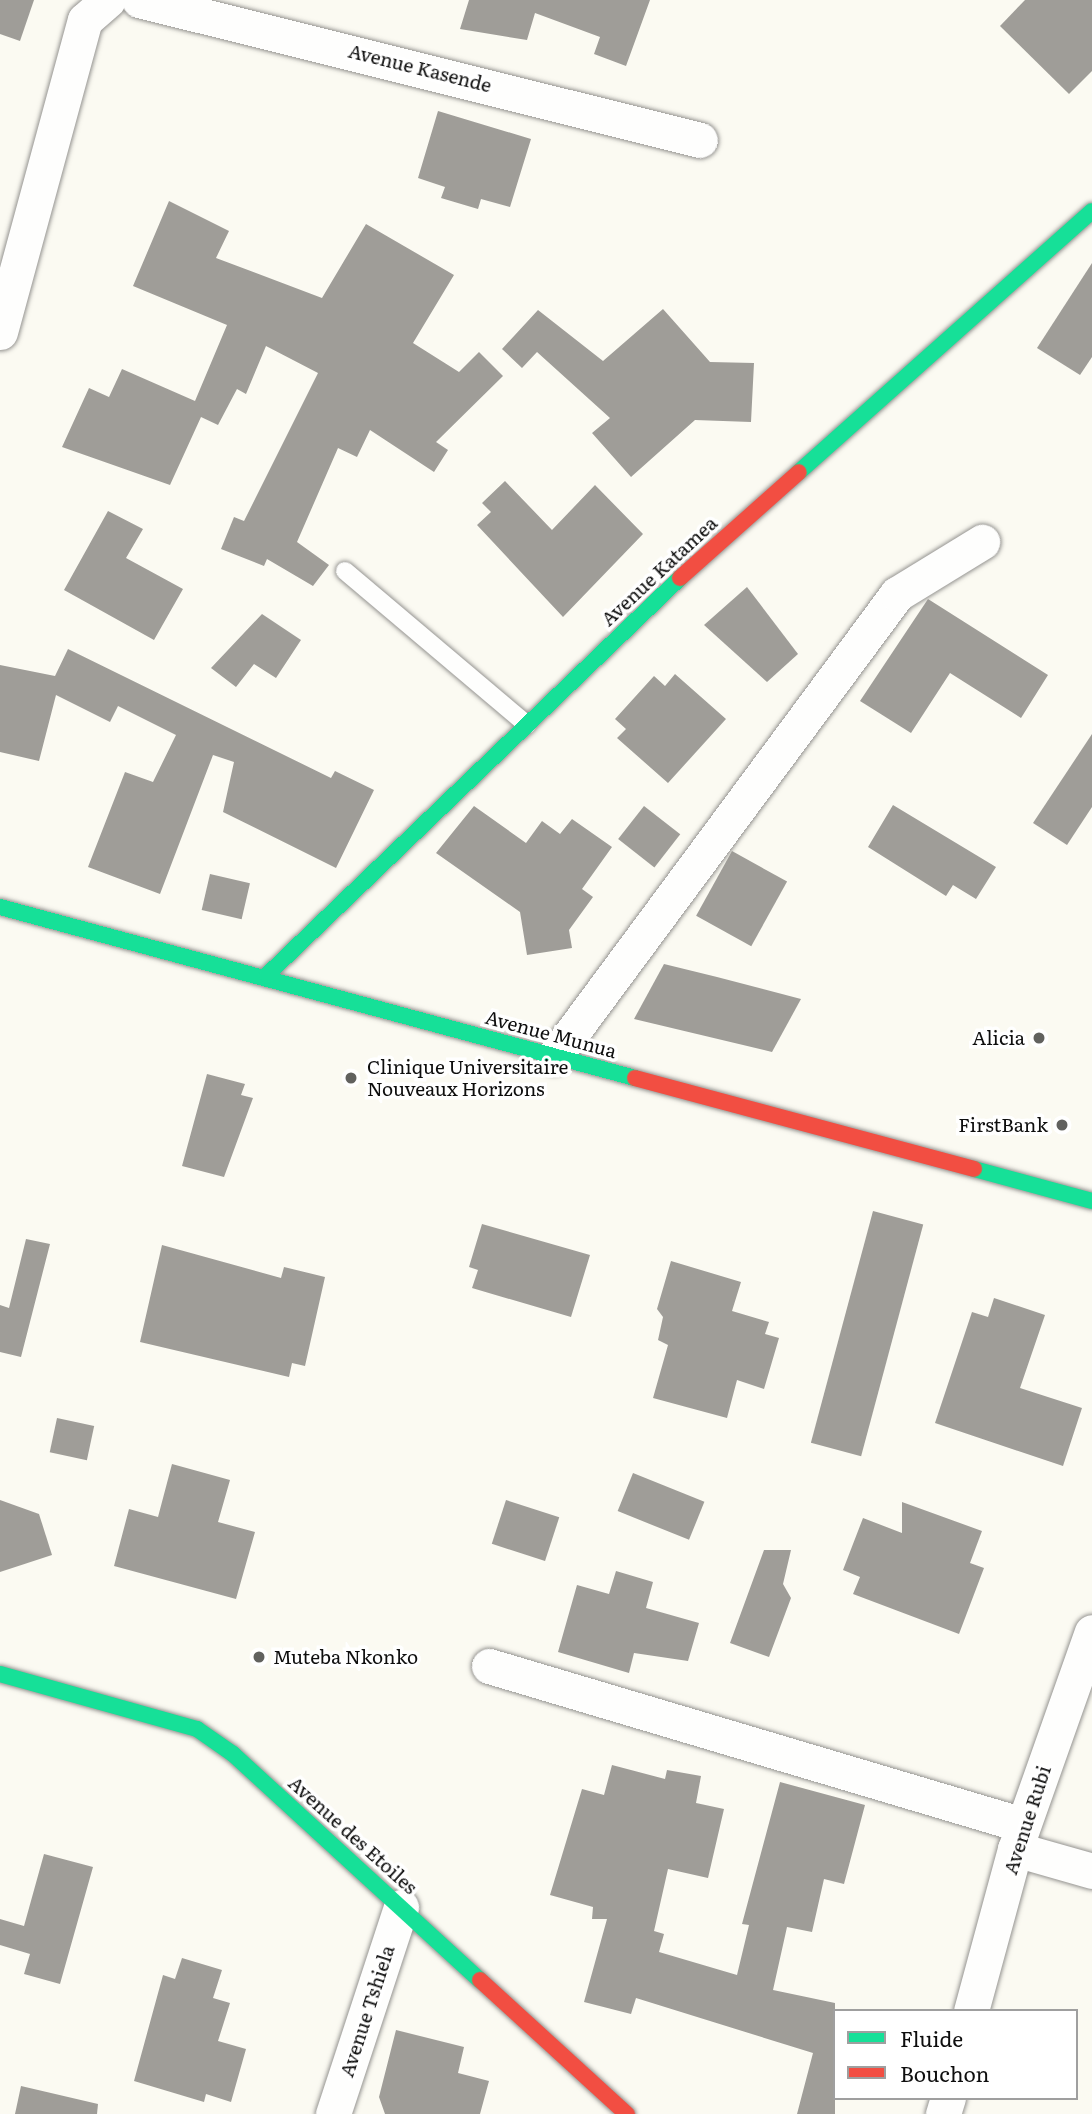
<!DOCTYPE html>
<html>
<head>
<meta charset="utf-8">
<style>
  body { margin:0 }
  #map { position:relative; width:1092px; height:2114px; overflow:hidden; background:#fbfaf2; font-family:Literata,serif }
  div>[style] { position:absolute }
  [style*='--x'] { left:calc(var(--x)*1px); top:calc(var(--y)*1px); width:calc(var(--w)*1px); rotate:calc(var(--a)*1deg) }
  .building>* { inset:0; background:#9f9d98; transform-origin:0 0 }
  .roads { filter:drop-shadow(0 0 2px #959491) drop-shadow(0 0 2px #959491) }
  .lane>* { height:18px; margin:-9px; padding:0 9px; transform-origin:9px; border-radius:9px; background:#fefefd }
  .street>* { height:35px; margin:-17.5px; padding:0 17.5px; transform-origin:17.5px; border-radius:17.5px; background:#fefefd }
  .fast>* { height:16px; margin:-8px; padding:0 8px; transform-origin:8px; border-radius:8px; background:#16e098 }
  .jam>* { height:16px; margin:-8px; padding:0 8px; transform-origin:8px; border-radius:8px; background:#f24e42 }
  .dots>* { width:19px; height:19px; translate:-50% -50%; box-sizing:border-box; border:4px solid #fff; border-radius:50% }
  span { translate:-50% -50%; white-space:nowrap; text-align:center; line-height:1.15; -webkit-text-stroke:7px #fff; paint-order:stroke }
  .street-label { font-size:19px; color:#0e0e0e }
  .poi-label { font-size:19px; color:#0e0e0e }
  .right { translate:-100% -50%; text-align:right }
  .left { translate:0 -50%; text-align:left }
  .legend { position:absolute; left:833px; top:2009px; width:245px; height:91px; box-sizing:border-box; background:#fff; border:2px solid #9f9f9f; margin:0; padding:9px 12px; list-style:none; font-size:21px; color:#0e0e0e }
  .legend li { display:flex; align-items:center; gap:14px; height:35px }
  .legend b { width:35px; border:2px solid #9f9f9f }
</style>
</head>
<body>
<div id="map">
  <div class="building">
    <div style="clip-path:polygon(0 0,34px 0,20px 41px,0 34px)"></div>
    <div style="clip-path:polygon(469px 0,650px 0,626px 66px,594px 54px,600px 37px,535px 13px,527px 40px,460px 29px)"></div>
    <div style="clip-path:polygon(1025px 0,1092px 0,1092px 71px,1069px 94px,1000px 26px)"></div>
    <div style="clip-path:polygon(438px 111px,531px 139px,510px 207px,481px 199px,478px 209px,441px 198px,445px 187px,418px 178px)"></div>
    <div style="clip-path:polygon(169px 201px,229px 231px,216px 258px,322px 298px,366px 224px,454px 275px,413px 343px,459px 372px,479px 352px,503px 376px,436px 442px,448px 450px,434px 472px,370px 430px,357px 457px,338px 448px,297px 542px,329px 565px,313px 586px,267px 559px,264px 566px,221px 549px,234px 517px,244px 521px,318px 373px,266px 346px,246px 394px,237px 389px,218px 425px,201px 417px,170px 485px,62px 447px,89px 388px,109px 397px,122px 369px,195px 401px,227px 325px,133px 286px)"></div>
    <div style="clip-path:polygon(1092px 263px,1092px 357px,1080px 375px,1037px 348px)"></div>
    <div style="clip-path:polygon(663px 309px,710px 362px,754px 363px,751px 422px,695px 420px,631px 477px,592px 433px,610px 418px,537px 352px,522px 368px,502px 349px,538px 310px,603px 361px)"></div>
    <div style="clip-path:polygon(505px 481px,552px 530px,595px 485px,643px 534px,563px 617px,477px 525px,491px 512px,482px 503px)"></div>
    <div style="clip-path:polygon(108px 511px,143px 529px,126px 558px,183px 589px,154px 640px,64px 590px)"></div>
    <div style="clip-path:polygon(747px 587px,798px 654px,767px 682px,704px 625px)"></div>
    <div style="clip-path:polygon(928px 599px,1048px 675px,1021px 718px,950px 673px,911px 733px,860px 701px)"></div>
    <div style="clip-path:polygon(262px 614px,301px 640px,276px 678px,254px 664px,236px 687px,211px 668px)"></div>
    <div style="clip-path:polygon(68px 649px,331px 778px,335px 771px,374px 790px,336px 868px,223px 812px,234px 762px,213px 755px,160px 894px,88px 867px,125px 772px,153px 782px,176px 735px,118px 706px,110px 722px,56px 695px,39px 761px,0 752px,0 665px,55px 676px)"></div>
    <div style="clip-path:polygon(675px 674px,726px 719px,668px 783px,617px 738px,626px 729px,615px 719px,654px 676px,665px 686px)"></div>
    <div style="clip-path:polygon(1092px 734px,1092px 807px,1067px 845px,1033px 823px)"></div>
    <div style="clip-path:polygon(893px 805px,996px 867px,976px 899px,953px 885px,946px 896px,868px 847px)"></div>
    <div style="clip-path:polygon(474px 806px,526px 843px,542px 821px,560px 834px,572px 819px,612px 847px,582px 889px,593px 897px,569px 930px,572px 948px,527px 955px,520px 912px,436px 853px)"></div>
    <div style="left:644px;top:806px;width:46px;height:42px;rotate:38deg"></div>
    <div style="left:732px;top:851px;width:63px;height:74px;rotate:29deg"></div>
    <div style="left:210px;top:874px;width:41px;height:37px;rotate:13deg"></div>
    <div style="clip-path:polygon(664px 964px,717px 977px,801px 999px,772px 1052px,634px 1019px)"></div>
    <div style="clip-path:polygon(207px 1074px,245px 1084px,241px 1095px,253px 1098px,224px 1177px,182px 1166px)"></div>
    <div style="left:873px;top:1211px;width:52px;height:240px;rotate:15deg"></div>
    <div style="clip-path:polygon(482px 1224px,590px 1255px,571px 1317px,472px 1288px,478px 1270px,469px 1267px)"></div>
    <div style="clip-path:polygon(26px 1239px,50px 1244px,21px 1357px,0 1352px,0 1305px,9px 1308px)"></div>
    <div style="clip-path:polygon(162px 1245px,281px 1278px,284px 1267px,325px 1277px,305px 1366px,292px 1363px,289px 1377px,140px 1342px)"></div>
    <div style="clip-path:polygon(671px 1261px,741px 1282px,732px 1311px,769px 1322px,765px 1334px,779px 1338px,764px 1389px,737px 1380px,727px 1418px,653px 1398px,668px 1345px,658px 1340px,663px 1317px,657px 1309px)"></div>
    <div style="clip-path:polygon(994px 1298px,1045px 1315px,1020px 1388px,1082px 1408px,1063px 1466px,935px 1423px,972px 1312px,988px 1317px)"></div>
    <div style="left:57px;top:1418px;width:38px;height:35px;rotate:12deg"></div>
    <div style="clip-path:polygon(172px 1464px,230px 1480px,218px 1522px,255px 1532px,236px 1599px,114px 1566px,129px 1509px,158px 1517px)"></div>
    <div style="left:633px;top:1473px;width:77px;height:41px;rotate:22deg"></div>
    <div style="clip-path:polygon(0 1500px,39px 1514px,52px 1555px,0 1572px)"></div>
    <div style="left:506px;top:1500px;width:56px;height:46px;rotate:18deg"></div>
    <div style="clip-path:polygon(902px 1502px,982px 1531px,970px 1563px,984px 1568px,959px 1634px,853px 1594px,860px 1577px,843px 1570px,863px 1518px,902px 1533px)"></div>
    <div style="clip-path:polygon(764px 1550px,791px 1550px,783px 1584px,791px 1598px,769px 1657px,730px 1643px)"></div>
    <div style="clip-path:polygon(616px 1571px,653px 1582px,646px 1608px,699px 1623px,688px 1661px,634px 1653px,629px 1673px,558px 1652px,577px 1585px,609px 1594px)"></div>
    <div style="clip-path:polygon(612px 1765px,665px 1779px,667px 1770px,701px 1776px,696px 1803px,724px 1809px,708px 1878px,668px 1869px,654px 1931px,664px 1934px,659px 1952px,737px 1975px,749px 1925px,742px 1924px,780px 1782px,865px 1805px,844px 1884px,824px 1879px,812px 1932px,787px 1927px,773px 1990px,835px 2003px,835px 2114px,797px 2114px,813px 2053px,636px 1998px,631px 2014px,584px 2002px,607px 1919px,592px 1919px,593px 1907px,550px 1895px,582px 1789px,604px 1795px)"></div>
    <div style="clip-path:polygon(44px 1854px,93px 1867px,60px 1984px,24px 1974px,30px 1954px,0 1945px,0 1919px,24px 1926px)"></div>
    <div style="clip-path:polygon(182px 1958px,222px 1970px,213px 1998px,230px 2003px,218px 2041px,246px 2049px,231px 2102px,206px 2094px,204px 2102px,134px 2081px,163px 1975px,175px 1979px)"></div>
    <div style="clip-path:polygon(396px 2030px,464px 2047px,458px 2073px,489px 2081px,480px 2114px,385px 2114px,379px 2097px)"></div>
    <div style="clip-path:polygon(21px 2086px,98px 2104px,97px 2114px,15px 2114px)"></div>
  </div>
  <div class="roads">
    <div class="lane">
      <div style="--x:345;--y:571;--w:238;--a:40.2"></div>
    </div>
    <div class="street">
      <div style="--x:139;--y:0;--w:578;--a:14.01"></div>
      <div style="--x:0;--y:332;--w:323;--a:-74.8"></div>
      <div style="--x:85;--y:20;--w:30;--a:-41"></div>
      <div style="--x:554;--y:1057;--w:576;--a:-53.47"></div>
      <div style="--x:897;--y:594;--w:100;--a:-31.5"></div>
      <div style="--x:489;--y:1666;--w:557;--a:16.58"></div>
      <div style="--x:1015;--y:1849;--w:80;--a:15.9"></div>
      <div style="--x:971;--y:2011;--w:168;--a:-74.8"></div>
      <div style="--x:1015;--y:1849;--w:230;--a:-70.5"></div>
      <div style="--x:333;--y:2114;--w:218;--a:-71.8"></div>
      <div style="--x:943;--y:2114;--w:17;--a:-73"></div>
    </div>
    <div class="fast">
      <div style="--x:799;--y:472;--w:392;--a:-41.7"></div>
      <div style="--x:0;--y:907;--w:658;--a:15.07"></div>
      <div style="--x:267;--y:975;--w:573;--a:-43.87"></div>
      <div style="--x:974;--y:1169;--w:122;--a:15.2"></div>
      <div style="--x:0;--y:1674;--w:205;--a:15.6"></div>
      <div style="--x:197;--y:1729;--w:44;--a:34.8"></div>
      <div style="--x:233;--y:1754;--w:335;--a:42.5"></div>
    </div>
    <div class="jam">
      <div style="--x:680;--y:578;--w:159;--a:-41.7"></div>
      <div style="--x:635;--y:1078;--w:351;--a:15"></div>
      <div style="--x:480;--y:1980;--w:199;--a:42.4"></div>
    </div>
  </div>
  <div class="dots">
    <div style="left:1039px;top:1038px;background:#61615e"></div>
    <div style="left:351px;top:1078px;background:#61615e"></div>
    <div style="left:1062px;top:1125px;background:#61615e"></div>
    <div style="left:259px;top:1657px;background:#61615e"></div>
  </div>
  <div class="street-label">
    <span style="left:420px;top:68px;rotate:14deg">Avenue Kasende</span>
    <span style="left:659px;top:571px;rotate:-43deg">Avenue Katamea</span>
    <span style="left:551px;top:1034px;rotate:15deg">Avenue Munua</span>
    <span style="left:1027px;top:1820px;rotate:-72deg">Avenue Rubi</span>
    <span style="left:353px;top:1835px;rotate:42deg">Avenue des Etoiles</span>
    <span style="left:367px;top:2011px;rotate:-72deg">Avenue Tshiela</span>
  </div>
  <div class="poi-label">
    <span class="right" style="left:1025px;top:1038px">Alicia</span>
    <span class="left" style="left:367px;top:1078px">Clinique Universitaire<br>Nouveaux Horizons</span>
    <span class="right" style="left:1048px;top:1125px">FirstBank</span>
    <span class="left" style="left:273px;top:1657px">Muteba Nkonko</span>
  </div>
  <ul class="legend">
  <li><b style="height:9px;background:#16e098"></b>Fluide</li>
  <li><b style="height:9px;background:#f24e42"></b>Bouchon</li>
  </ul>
</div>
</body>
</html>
